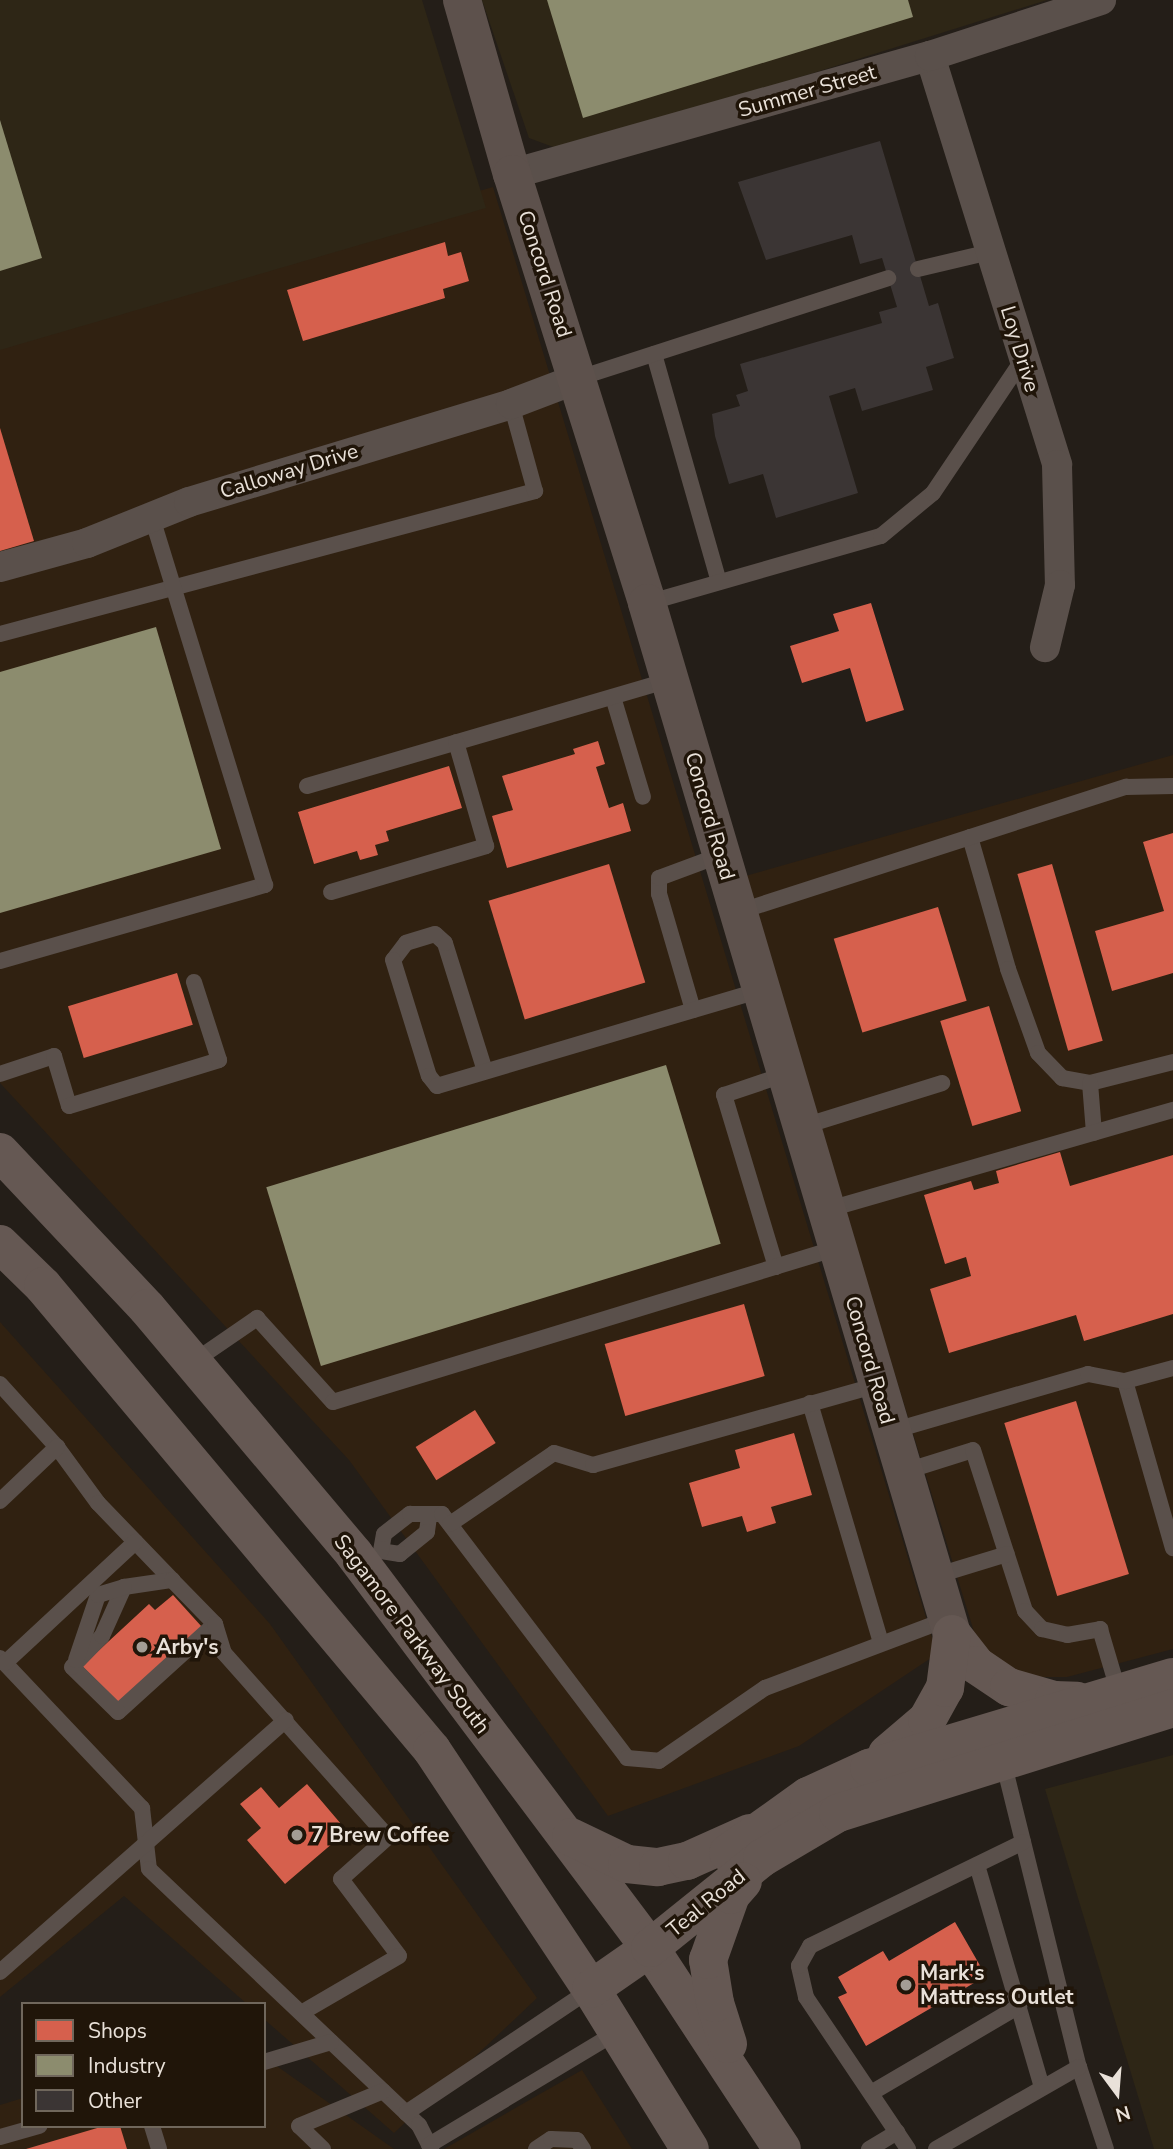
<!DOCTYPE html>
<html>
<head>
<meta charset="utf-8">
<style>
  body { margin:0 }
  #map { position:relative; width:1173px; height:2149px; overflow:hidden; background:#241e18; font-family:"Nunito Sans",sans-serif }
  div>[style] { position:absolute }
  [style*='--x'] { left:calc(var(--x)*1px); top:calc(var(--y)*1px); width:calc(var(--w)*1px); rotate:calc(var(--a)*1deg) }
  .built>* { inset:0; background:#302111 }
  .industrial>* { inset:0; background:#2e2616 }
  .shops>* { inset:0; background:#d6604d; transform-origin:0 0 }
  .industry>* { inset:0; background:#8c8c6e; transform-origin:0 0 }
  .building>* { inset:0; background:#3b3534 }
  .lane>* { height:16px; margin:-8px; padding:0 8px; transform-origin:8px; border-radius:8px; background:#5a504b }
  .street>* { height:30px; margin:-15px; padding:0 15px; transform-origin:15px; border-radius:15px; background:#5a504b }
  .secondary>* { height:38px; margin:-19px; padding:0 19px; transform-origin:19px; border-radius:19px; background:#5d514c }
  .primary>* { height:38px; margin:-19px; padding:0 19px; transform-origin:19px; border-radius:19px; background:#655853 }
  .dots>* { width:19px; height:19px; translate:-50% -50%; box-sizing:border-box; border:4px solid #201509; border-radius:50% }
  span { translate:-50% -50%; white-space:nowrap; text-align:center; line-height:1.15; -webkit-text-stroke:7px #201509; paint-order:stroke }
  .street-label { font-size:21px; color:#e9e1d9 }
  .poi-label { font-size:21px; color:#e9e1d9; font-weight:700 }
  .left { translate:0 -50%; text-align:left }
  .legend { position:absolute; left:21px; top:2002px; width:245px; height:126px; box-sizing:border-box; background:#201509; border:2px solid #70675c; margin:0; padding:9px 12px; list-style:none; font-size:21px; color:#e9e1d9 }
  .legend li { display:flex; align-items:center; gap:14px; height:35px }
  .legend b { width:35px; border:2px solid #70675c }
  .north { position:absolute; left:1082px; top:2058px; width:70px; height:70px; -webkit-text-stroke:5px #201509; paint-order:stroke; rotate:164deg; font-size:19px; font-weight:700; line-height:28px; text-align:center; color:#e9e1d9 }
  .north::after { content:''; display:block; margin:auto; width:24px; height:32px; background:#e9e1d9; clip-path:polygon(50% 0,100% 100%,50% 72%,0 100%) }
</style>
</head>
<body>
<div id="map">
  <div class="built">
    <div style="clip-path:polygon(493px 187px,937px 1654px,799px 1746px,608px 1816px,349px 1460px,0 1083px,0 330px)"></div>
    <div style="clip-path:polygon(1173px 755px,1173px 1649px,1067px 1677px,1012px 1677px,975px 1635px,742px 877px)"></div>
    <div style="clip-path:polygon(0 1322px,270px 1624px,537px 1998px,394px 2133px,264px 2019px,264px 2004px,247px 2004px,124px 1896px,0 1997px)"></div>
    <div style="clip-path:polygon(264px 2057px,394px 2149px,0 2149px,0 2105px,23px 2098px,23px 2126px,264px 2126px)"></div>
    <div style="clip-path:polygon(582px 2070px,632px 2149px,444px 2149px)"></div>
  </div>
  <div class="industrial">
    <div style="clip-path:polygon(0 0,422px 0,486px 208px,0 350px)"></div>
    <div style="clip-path:polygon(482px 0,1047px 0,628px 131px,556px 148px,529px 138px)"></div>
    <div style="clip-path:polygon(1173px 1755px,1173px 2149px,1154px 2149px,1045px 1789px)"></div>
  </div>
  <div class="shops">
    <div style="clip-path:polygon(445px 242px,448px 256px,461px 252px,469px 281px,443px 289px,445px 298px,303px 341px,287px 290px)"></div>
    <div style="clip-path:polygon(0 428px,34px 541px,0 551px)"></div>
    <div style="clip-path:polygon(871px 603px,904px 710px,866px 722px,850px 668px,802px 683px,790px 646px,839px 631px,833px 614px)"></div>
    <div style="clip-path:polygon(598px 741px,605px 764px,596px 767px,609px 808px,623px 803px,631px 831px,507px 868px,492px 816px,513px 810px,502px 776px,575px 754px,573px 749px)"></div>
    <div style="clip-path:polygon(449px 766px,462px 808px,386px 831px,389px 841px,375px 845px,378px 855px,360px 860px,357px 851px,314px 864px,298px 812px)"></div>
    <div style="clip-path:polygon(1173px 833px,1173px 973px,1112px 991px,1095px 931px,1164px 911px,1143px 842px)"></div>
    <div style="left:609px;top:864px;width:124px;height:126px;rotate:73deg"></div>
    <div style="left:1052px;top:864px;width:184px;height:36px;rotate:74deg"></div>
    <div style="left:938px;top:907px;width:98px;height:109px;rotate:73deg"></div>
    <div style="left:177px;top:973px;width:54px;height:114px;rotate:73deg"></div>
    <div style="left:989px;top:1006px;width:110px;height:51px;rotate:73deg"></div>
    <div style="clip-path:polygon(1060px 1152px,1070px 1186px,1173px 1155px,1173px 1314px,1084px 1341px,1076px 1315px,949px 1353px,930px 1289px,971px 1276px,966px 1257px,945px 1264px,924px 1195px,971px 1181px,974px 1190px,999px 1183px,996px 1171px)"></div>
    <div style="left:744px;top:1304px;width:75px;height:145px;rotate:74deg"></div>
    <div style="left:1076px;top:1401px;width:181px;height:75px;rotate:73deg"></div>
    <div style="left:475px;top:1410px;width:39px;height:70px;rotate:58deg"></div>
    <div style="clip-path:polygon(794px 1433px,812px 1495px,771px 1507px,776px 1523px,747px 1532px,742px 1516px,702px 1527px,689px 1483px,740px 1468px,735px 1450px)"></div>
    <div style="clip-path:polygon(173px 1595px,202px 1627px,121px 1705px,82px 1666px,149px 1604px,155px 1610px)"></div>
    <div style="clip-path:polygon(307px 1784px,347px 1831px,285px 1884px,247px 1840px,261px 1828px,240px 1804px,261px 1787px,279px 1808px)"></div>
    <div style="clip-path:polygon(955px 1922px,986px 1976px,866px 2046px,838px 1997px,847px 1993px,838px 1977px,883px 1951px,889px 1961px)"></div>
    <div style="clip-path:polygon(104px 2126px,120px 2126px,127px 2149px,26px 2149px)"></div>
  </div>
  <div class="industry">
    <div style="clip-path:polygon(547px 0,908px 0,913px 17px,583px 118px)"></div>
    <div style="clip-path:polygon(0 120px,42px 258px,0 271px)"></div>
    <div style="clip-path:polygon(156px 627px,221px 849px,0 913px,0 672px)"></div>
    <div style="left:666px;top:1065px;width:187px;height:418px;rotate:73deg"></div>
  </div>
  <div class="building">
    <div style="clip-path:polygon(880px 141px,929px 306px,938px 303px,954px 358px,926px 367px,933px 390px,862px 411px,855px 388px,829px 396px,858px 493px,776px 518px,763px 474px,729px 484px,715px 436px,712px 414px,740px 406px,736px 395px,748px 391px,740px 364px,882px 323px,879px 312px,897px 307px,882px 258px,860px 264px,852px 235px,766px 260px,738px 182px)"></div>
  </div>
  <div class="lane">
    <div style="--x:918;--y:269;--w:74;--a:-13.3"></div>
    <div style="--x:654;--y:354;--w:237;--a:74.1"></div>
    <div style="--x:579;--y:378;--w:325;--a:-17.9"></div>
    <div style="--x:647;--y:603;--w:243;--a:-16"></div>
    <div style="--x:881;--y:536;--w:67;--a:-39.6"></div>
    <div style="--x:933;--y:493;--w:161;--a:-56.1"></div>
    <div style="--x:0;--y:634;--w:554;--a:-14.96"></div>
    <div style="--x:535;--y:491;--w:90;--a:-105.4"></div>
    <div style="--x:613;--y:697;--w:104;--a:73.3"></div>
    <div style="--x:307;--y:786;--w:378;--a:-16.3"></div>
    <div style="--x:970;--y:837;--w:137;--a:73.9"></div>
    <div style="--x:1008;--y:969;--w:89;--a:70.3"></div>
    <div style="--x:1038;--y:1053;--w:35;--a:46"></div>
    <div style="--x:1062;--y:1078;--w:28;--a:10"></div>
    <div style="--x:1090;--y:1083;--w:86;--a:-14.2"></div>
    <div style="--x:331;--y:892;--w:162;--a:-16.5"></div>
    <div style="--x:486;--y:846;--w:108;--a:-106.1"></div>
    <div style="--x:738;--y:912;--w:408;--a:-17.9"></div>
    <div style="--x:1126;--y:787;--w:47;--a:-1.2"></div>
    <div style="--x:0;--y:961;--w:276;--a:-16"></div>
    <div style="--x:265;--y:885;--w:385;--a:-107.1"></div>
    <div style="--x:693;--y:1010;--w:121;--a:-106.3"></div>
    <div style="--x:659;--y:894;--w:16;--a:-90"></div>
    <div style="--x:659;--y:878;--w:66;--a:-20.4"></div>
    <div style="--x:485;--y:1071;--w:134;--a:-107.4"></div>
    <div style="--x:445;--y:943;--w:13;--a:-138"></div>
    <div style="--x:435;--y:934;--w:30;--a:163"></div>
    <div style="--x:406;--y:943;--w:21;--a:127"></div>
    <div style="--x:393;--y:960;--w:121;--a:72.8"></div>
    <div style="--x:429;--y:1076;--w:13;--a:51"></div>
    <div style="--x:437;--y:1086;--w:338;--a:-16.5"></div>
    <div style="--x:0;--y:1074;--w:57;--a:-18.4"></div>
    <div style="--x:54;--y:1056;--w:52;--a:73.3"></div>
    <div style="--x:69;--y:1106;--w:157;--a:-17"></div>
    <div style="--x:219;--y:1060;--w:82;--a:-107.8"></div>
    <div style="--x:1090;--y:1083;--w:50;--a:85.4"></div>
    <div style="--x:801;--y:1127;--w:148;--a:-17.3"></div>
    <div style="--x:826;--y:1210;--w:361;--a:-16.1"></div>
    <div style="--x:776;--y:1267;--w:180;--a:-106.8"></div>
    <div style="--x:724;--y:1095;--w:65;--a:-18.7"></div>
    <div style="--x:193;--y:1362;--w:78;--a:-34.5"></div>
    <div style="--x:257;--y:1318;--w:113;--a:47.9"></div>
    <div style="--x:333;--y:1402;--w:527;--a:-16.99"></div>
    <div style="--x:1125;--y:1381;--w:174;--a:74"></div>
    <div style="--x:0;--y:1384;--w:85;--a:47.9"></div>
    <div style="--x:57;--y:1447;--w:69;--a:53.8"></div>
    <div style="--x:98;--y:1503;--w:107;--a:46.1"></div>
    <div style="--x:810;--y:1403;--w:250;--a:73.5"></div>
    <div style="--x:892;--y:1431;--w:204;--a:-16.2"></div>
    <div style="--x:1088;--y:1374;--w:38;--a:11"></div>
    <div style="--x:1125;--y:1381;--w:50;--a:-15.2"></div>
    <div style="--x:903;--y:1472;--w:73;--a:-17.4"></div>
    <div style="--x:973;--y:1450;--w:169;--a:72.1"></div>
    <div style="--x:1025;--y:1611;--w:25;--a:47"></div>
    <div style="--x:1042;--y:1629;--w:26;--a:13"></div>
    <div style="--x:1067;--y:1635;--w:34;--a:-10"></div>
    <div style="--x:1100;--y:1629;--w:67;--a:73.5"></div>
    <div style="--x:0;--y:1501;--w:79;--a:-43.5"></div>
    <div style="--x:429;--y:1517;--w:15;--a:98"></div>
    <div style="--x:427;--y:1532;--w:35;--a:141"></div>
    <div style="--x:400;--y:1554;--w:19;--a:-171"></div>
    <div style="--x:381;--y:1551;--w:17;--a:-80"></div>
    <div style="--x:384;--y:1534;--w:33;--a:-38"></div>
    <div style="--x:410;--y:1514;--w:32;--a:0"></div>
    <div style="--x:442;--y:1514;--w:306;--a:52.8"></div>
    <div style="--x:627;--y:1758;--w:32;--a:5"></div>
    <div style="--x:659;--y:1761;--w:129;--a:-34.6"></div>
    <div style="--x:765;--y:1688;--w:196;--a:-20.7"></div>
    <div style="--x:450;--y:1524;--w:126;--a:-34.3"></div>
    <div style="--x:554;--y:1453;--w:41;--a:17.1"></div>
    <div style="--x:593;--y:1465;--w:295;--a:-15.7"></div>
    <div style="--x:935;--y:1576;--w:75;--a:-17"></div>
    <div style="--x:215;--y:1624;--w:131;--a:137.8"></div>
    <div style="--x:118;--y:1712;--w:64;--a:-135.6"></div>
    <div style="--x:72;--y:1667;--w:43;--a:-45.9"></div>
    <div style="--x:102;--y:1636;--w:54;--a:-65.8"></div>
    <div style="--x:124;--y:1587;--w:49;--a:-8.3"></div>
    <div style="--x:172;--y:1580;--w:62;--a:45.7"></div>
    <div style="--x:215;--y:1624;--w:30;--a:73"></div>
    <div style="--x:224;--y:1653;--w:246;--a:48.3"></div>
    <div style="--x:388;--y:1837;--w:63;--a:138.2"></div>
    <div style="--x:341;--y:1879;--w:96;--a:53"></div>
    <div style="--x:399;--y:1956;--w:113;--a:149.8"></div>
    <div style="--x:0;--y:1658;--w:207;--a:46.6"></div>
    <div style="--x:142;--y:1808;--w:61;--a:83.5"></div>
    <div style="--x:149;--y:1869;--w:372;--a:43.5"></div>
    <div style="--x:419;--y:2125;--w:27;--a:63"></div>
    <div style="--x:76;--y:1660;--w:69;--a:-71.3"></div>
    <div style="--x:98;--y:1595;--w:27;--a:-17"></div>
    <div style="--x:5;--y:1663;--w:178;--a:-42.9"></div>
    <div style="--x:1003;--y:1761;--w:315;--a:76.1"></div>
    <div style="--x:1079;--y:2067;--w:86;--a:71.8"></div>
    <div style="--x:977;--y:1865;--w:232;--a:73.7"></div>
    <div style="--x:0;--y:1972;--w:381;--a:-41.4"></div>
    <div style="--x:264;--y:2062;--w:70;--a:-16.6"></div>
    <div style="--x:871;--y:2093;--w:172;--a:-30.4"></div>
    <div style="--x:406;--y:2113;--w:223;--a:-33.8"></div>
    <div style="--x:152;--y:2126;--w:24;--a:73"></div>
    <div style="--x:0;--y:2137;--w:41;--a:-15.8"></div>
    <div style="--x:429;--y:2145;--w:219;--a:-31"></div>
    <div style="--x:323;--y:2149;--w:33;--a:-136"></div>
    <div style="--x:299;--y:2126;--w:91;--a:-22.6"></div>
    <div style="--x:536;--y:2149;--w:18;--a:-34"></div>
    <div style="--x:551;--y:2139;--w:26;--a:2"></div>
    <div style="--x:577;--y:2140;--w:11;--a:56"></div>
    <div style="--x:869;--y:2149;--w:33;--a:-31"></div>
    <div style="--x:908;--y:2149;--w:183;--a:-123.9"></div>
    <div style="--x:806;--y:1997;--w:32;--a:-103"></div>
    <div style="--x:799;--y:1966;--w:23;--a:-61"></div>
    <div style="--x:810;--y:1946;--w:237;--a:-26"></div>
    <div style="--x:936;--y:2149;--w:165;--a:-29.8"></div>
  </div>
  <div class="street">
    <div style="--x:930;--y:56;--w:428;--a:72.7"></div>
    <div style="--x:1057;--y:465;--w:120;--a:88.6"></div>
    <div style="--x:1060;--y:585;--w:64;--a:103.6"></div>
    <div style="--x:512;--y:174;--w:434;--a:-15.8"></div>
    <div style="--x:930;--y:56;--w:180;--a:-18.1"></div>
    <div style="--x:0;--y:567;--w:90;--a:-15.4"></div>
    <div style="--x:87;--y:543;--w:110;--a:-21.9"></div>
    <div style="--x:189;--y:502;--w:337;--a:-16.9"></div>
    <div style="--x:511;--y:404;--w:73;--a:-20.9"></div>
  </div>
  <div class="secondary">
    <div style="--x:462;--y:0;--w:181;--a:74"></div>
    <div style="--x:512;--y:174;--w:450;--a:72.5"></div>
    <div style="--x:647;--y:603;--w:1075;--a:73.52"></div>
  </div>
  <div class="primary">
    <div style="--x:0;--y:1152;--w:214;--a:46.7"></div>
    <div style="--x:147;--y:1308;--w:322;--a:49.9"></div>
    <div style="--x:354;--y:1554;--w:493;--a:53.1"></div>
    <div style="--x:650;--y:1948;--w:240;--a:56.7"></div>
    <div style="--x:0;--y:1244;--w:60;--a:44.3"></div>
    <div style="--x:43;--y:1286;--w:605;--a:50.02"></div>
    <div style="--x:432;--y:1750;--w:287;--a:56.4"></div>
    <div style="--x:591;--y:1989;--w:188;--a:58.3"></div>
    <div style="--x:952;--y:1634;--w:39;--a:52"></div>
    <div style="--x:976;--y:1665;--w:40;--a:34"></div>
    <div style="--x:1009;--y:1687;--w:47;--a:16.1"></div>
    <div style="--x:1054;--y:1700;--w:23;--a:2"></div>
    <div style="--x:887;--y:1754;--w:52;--a:-40.4"></div>
    <div style="--x:927;--y:1720;--w:37;--a:-61"></div>
    <div style="--x:945;--y:1688;--w:54;--a:-82.6"></div>
    <div style="--x:571;--y:1837;--w:62;--a:25.7"></div>
    <div style="--x:627;--y:1864;--w:31;--a:6"></div>
    <div style="--x:658;--y:1867;--w:30;--a:-12"></div>
    <div style="--x:687;--y:1861;--w:69;--a:-24"></div>
    <div style="--x:728;--y:1853;--w:98;--a:-35.5"></div>
    <div style="--x:808;--y:1796;--w:67;--a:-24.7"></div>
    <div style="--x:869;--y:1768;--w:317;--a:-16.7"></div>
    <div style="--x:591;--y:1989;--w:72;--a:-34.8"></div>
    <div style="--x:650;--y:1948;--w:144;--a:-38.8"></div>
    <div style="--x:762;--y:1858;--w:88;--a:-30.6"></div>
    <div style="--x:838;--y:1813;--w:351;--a:-17.4"></div>
    <div style="--x:728;--y:2044;--w:43;--a:-107.6"></div>
    <div style="--x:715;--y:2003;--w:44;--a:-99.2"></div>
    <div style="--x:708;--y:1960;--w:69;--a:-70.5"></div>
    <div style="--x:731;--y:1895;--w:18;--a:-49"></div>
  </div>
  <div class="dots">
    <div style="left:142px;top:1647px;background:#a49d95"></div>
    <div style="left:297px;top:1835px;background:#a49d95"></div>
    <div style="left:906px;top:1985px;background:#a49d95"></div>
  </div>
  <div class="street-label">
    <span style="left:807px;top:91px;rotate:-16deg">Summer Street</span>
    <span style="left:545px;top:274px;rotate:72deg">Concord Road</span>
    <span style="left:1020px;top:349px;rotate:73deg">Loy Drive</span>
    <span style="left:289px;top:471px;rotate:-17deg">Calloway Drive</span>
    <span style="left:710px;top:816px;rotate:74deg">Concord Road</span>
    <span style="left:870px;top:1360px;rotate:74deg">Concord Road</span>
    <span style="left:412px;top:1634px;rotate:53deg">Sagamore Parkway South</span>
    <span style="left:706px;top:1903px;rotate:-39deg">Teal Road</span>
  </div>
  <div class="poi-label">
    <span class="left" style="left:156px;top:1647px">Arby's</span>
    <span class="left" style="left:311px;top:1835px">7 Brew Coffee</span>
    <span class="left" style="left:920px;top:1985px">Mark's<br>Mattress Outlet</span>
  </div>
  <ul class="legend">
  <li><b style="height:19px;background:#d6604d"></b>Shops</li>
  <li><b style="height:19px;background:#8c8c6e"></b>Industry</li>
  <li><b style="height:19px;background:#3b3534"></b>Other</li>
  </ul>
  <div class="north">N</div>
</div>
</body>
</html>
